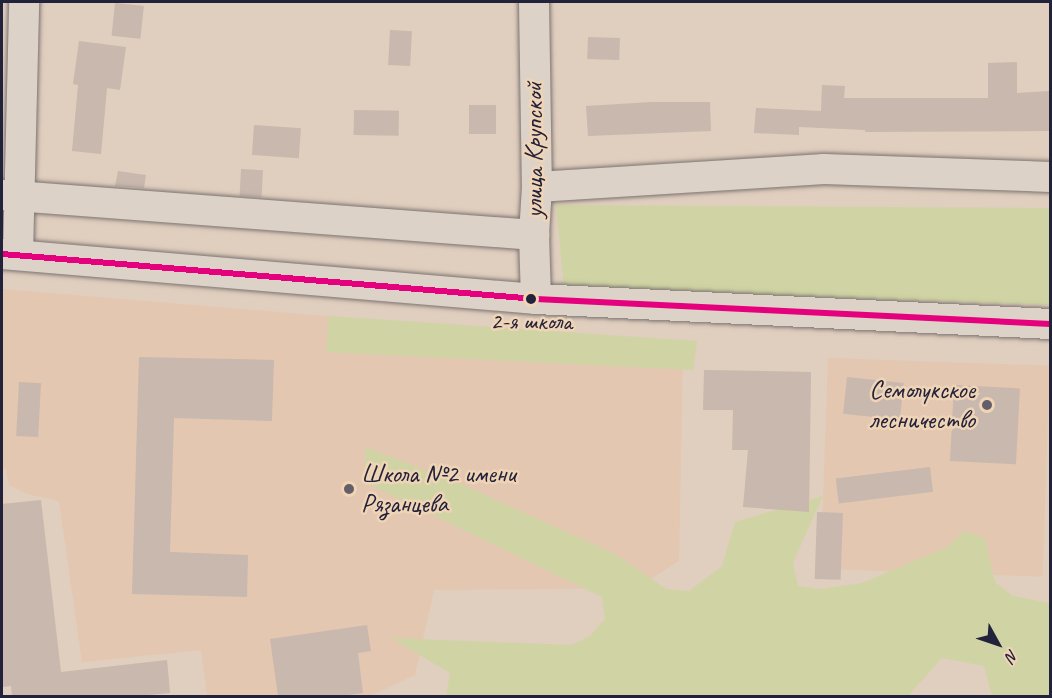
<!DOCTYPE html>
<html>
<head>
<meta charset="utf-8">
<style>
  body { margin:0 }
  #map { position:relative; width:1052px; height:698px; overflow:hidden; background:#e0cebe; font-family:Caveat,sans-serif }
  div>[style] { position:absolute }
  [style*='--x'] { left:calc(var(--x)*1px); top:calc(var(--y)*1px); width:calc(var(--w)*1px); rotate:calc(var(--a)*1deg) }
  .built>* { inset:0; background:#e3c7b0; transform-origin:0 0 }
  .green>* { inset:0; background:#d0d4a4 }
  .building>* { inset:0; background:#c8b8ad; transform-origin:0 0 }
  .roads { filter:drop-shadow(0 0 2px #7c7472) drop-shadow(0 0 2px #7c7472) }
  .minor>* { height:30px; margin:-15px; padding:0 15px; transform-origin:15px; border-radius:15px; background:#ddd2c7 }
  .bus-1>* { height:6px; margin:-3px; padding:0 3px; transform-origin:3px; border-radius:3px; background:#e5007d }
  .dots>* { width:16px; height:16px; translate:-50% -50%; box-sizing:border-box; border:3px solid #f0d4b6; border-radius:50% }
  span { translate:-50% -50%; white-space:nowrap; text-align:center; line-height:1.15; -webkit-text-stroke:5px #f0d4b6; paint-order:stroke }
  .bus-label { font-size:24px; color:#22223b }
  .street-label { font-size:26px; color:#22223b }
  .poi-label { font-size:26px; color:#22223b }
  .right { translate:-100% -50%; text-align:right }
  .left { translate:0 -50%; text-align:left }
  .frame { position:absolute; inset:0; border:3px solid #22223b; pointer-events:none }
  .north { position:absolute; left:968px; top:614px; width:60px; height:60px; -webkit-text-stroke:4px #f0d4b6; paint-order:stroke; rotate:130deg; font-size:16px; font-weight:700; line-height:24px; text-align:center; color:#22223b }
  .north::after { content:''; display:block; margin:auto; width:21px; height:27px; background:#22223b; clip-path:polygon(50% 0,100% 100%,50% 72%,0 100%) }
</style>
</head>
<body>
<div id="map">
  <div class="built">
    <div style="clip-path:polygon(2px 289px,683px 346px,679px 561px,636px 588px,434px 590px,415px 675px,370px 696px,207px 696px,201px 650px,82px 662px,59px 501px,27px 494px,9px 485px,6px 469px,2px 469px)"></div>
    <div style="left:828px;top:358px;width:222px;height:211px;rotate:2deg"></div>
  </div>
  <div class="green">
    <div style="clip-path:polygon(556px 205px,1050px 208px,1050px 305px,564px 289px)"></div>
    <div style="clip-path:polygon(329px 316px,697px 341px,693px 370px,326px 352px)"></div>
    <div style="clip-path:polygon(366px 447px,463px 485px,615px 554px,666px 589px,689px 591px,722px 566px,735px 522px,823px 496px,793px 562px,798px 586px,819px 589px,862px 583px,947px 547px,964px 531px,985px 538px,995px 582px,1013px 596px,1050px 603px,1050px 696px,992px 696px,984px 666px,942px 658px,908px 696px,446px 696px,450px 673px,391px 638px,571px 645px,590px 636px,605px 619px,602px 597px,364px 482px)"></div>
  </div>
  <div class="building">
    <div style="left:115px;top:3px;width:29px;height:33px;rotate:6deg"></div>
    <div style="left:390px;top:30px;width:22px;height:35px;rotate:3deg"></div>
    <div style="left:588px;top:37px;width:32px;height:22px;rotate:2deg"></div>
    <div style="clip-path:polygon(79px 41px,126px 47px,120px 90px,107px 88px,101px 154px,72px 151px,78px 85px,73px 84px)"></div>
    <div style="clip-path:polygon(1017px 62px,1017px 93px,1050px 91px,1050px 131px,865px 132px,865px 130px,799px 127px,799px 135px,754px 133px,756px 108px,821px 111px,822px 85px,845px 86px,844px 98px,988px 98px,988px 63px)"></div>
    <div style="clip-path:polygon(652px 102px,710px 102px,711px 131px,588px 136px,586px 106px)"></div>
    <div style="left:469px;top:105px;width:27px;height:29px"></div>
    <div style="left:354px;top:110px;width:45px;height:25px;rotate:1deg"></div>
    <div style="left:254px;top:125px;width:47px;height:30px;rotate:4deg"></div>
    <div style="left:241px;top:169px;width:22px;height:27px;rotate:3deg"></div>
    <div style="clip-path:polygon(118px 171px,146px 175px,144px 188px,115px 186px)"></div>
    <div style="clip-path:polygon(139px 357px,274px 360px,272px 421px,174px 418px,170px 552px,248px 555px,247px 597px,132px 594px)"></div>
    <div style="clip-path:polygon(704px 370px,811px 372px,809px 512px,743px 507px,748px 450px,732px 450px,733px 410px,703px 410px)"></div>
    <div style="left:847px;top:377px;width:57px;height:37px;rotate:6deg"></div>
    <div style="left:19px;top:382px;width:22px;height:54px;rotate:3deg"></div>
    <div style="left:954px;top:385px;width:66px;height:76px;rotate:3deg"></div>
    <div style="left:930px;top:467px;width:25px;height:95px;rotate:83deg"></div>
    <div style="clip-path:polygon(41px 500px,61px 672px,167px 660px,170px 693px,137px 696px,12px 696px,11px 686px,2px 687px,2px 504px)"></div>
    <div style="left:817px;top:512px;width:26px;height:67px;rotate:2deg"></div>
    <div style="clip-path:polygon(367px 625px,371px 651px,358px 653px,363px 693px,340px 696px,278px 696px,270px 639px)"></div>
  </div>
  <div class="roads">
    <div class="minor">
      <div style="--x:534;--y:2;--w:185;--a:89.1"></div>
      <div style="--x:537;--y:187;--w:48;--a:93.6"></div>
      <div style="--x:534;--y:235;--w:64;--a:88.2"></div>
      <div style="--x:537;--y:187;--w:288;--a:-3.6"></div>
      <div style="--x:824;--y:169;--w:226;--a:2"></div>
      <div style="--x:2;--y:195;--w:534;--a:4.3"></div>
      <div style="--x:2;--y:254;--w:536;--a:4.82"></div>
      <div style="--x:536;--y:299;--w:515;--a:2.78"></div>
      <div style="--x:18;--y:255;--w:253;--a:-88.6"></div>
    </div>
  </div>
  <div class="bus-1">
    <div style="--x:2;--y:254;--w:536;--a:4.82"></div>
    <div style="--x:536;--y:299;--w:515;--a:2.78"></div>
  </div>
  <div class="dots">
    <div style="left:531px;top:299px;background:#22223b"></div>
    <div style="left:987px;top:405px;background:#645e69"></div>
    <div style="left:349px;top:489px;background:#645e69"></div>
  </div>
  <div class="bus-label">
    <span style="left:531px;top:322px">2-я школа</span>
  </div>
  <div class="street-label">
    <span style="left:534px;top:150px;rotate:-90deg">улица Крупской</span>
  </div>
  <div class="poi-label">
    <span class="right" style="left:975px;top:405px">Семолукское<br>лесничество</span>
    <span class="left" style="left:361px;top:489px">Школа №2 имени<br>Рязанцева</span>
  </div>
  <div class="frame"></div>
  <div class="north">N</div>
</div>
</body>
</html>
